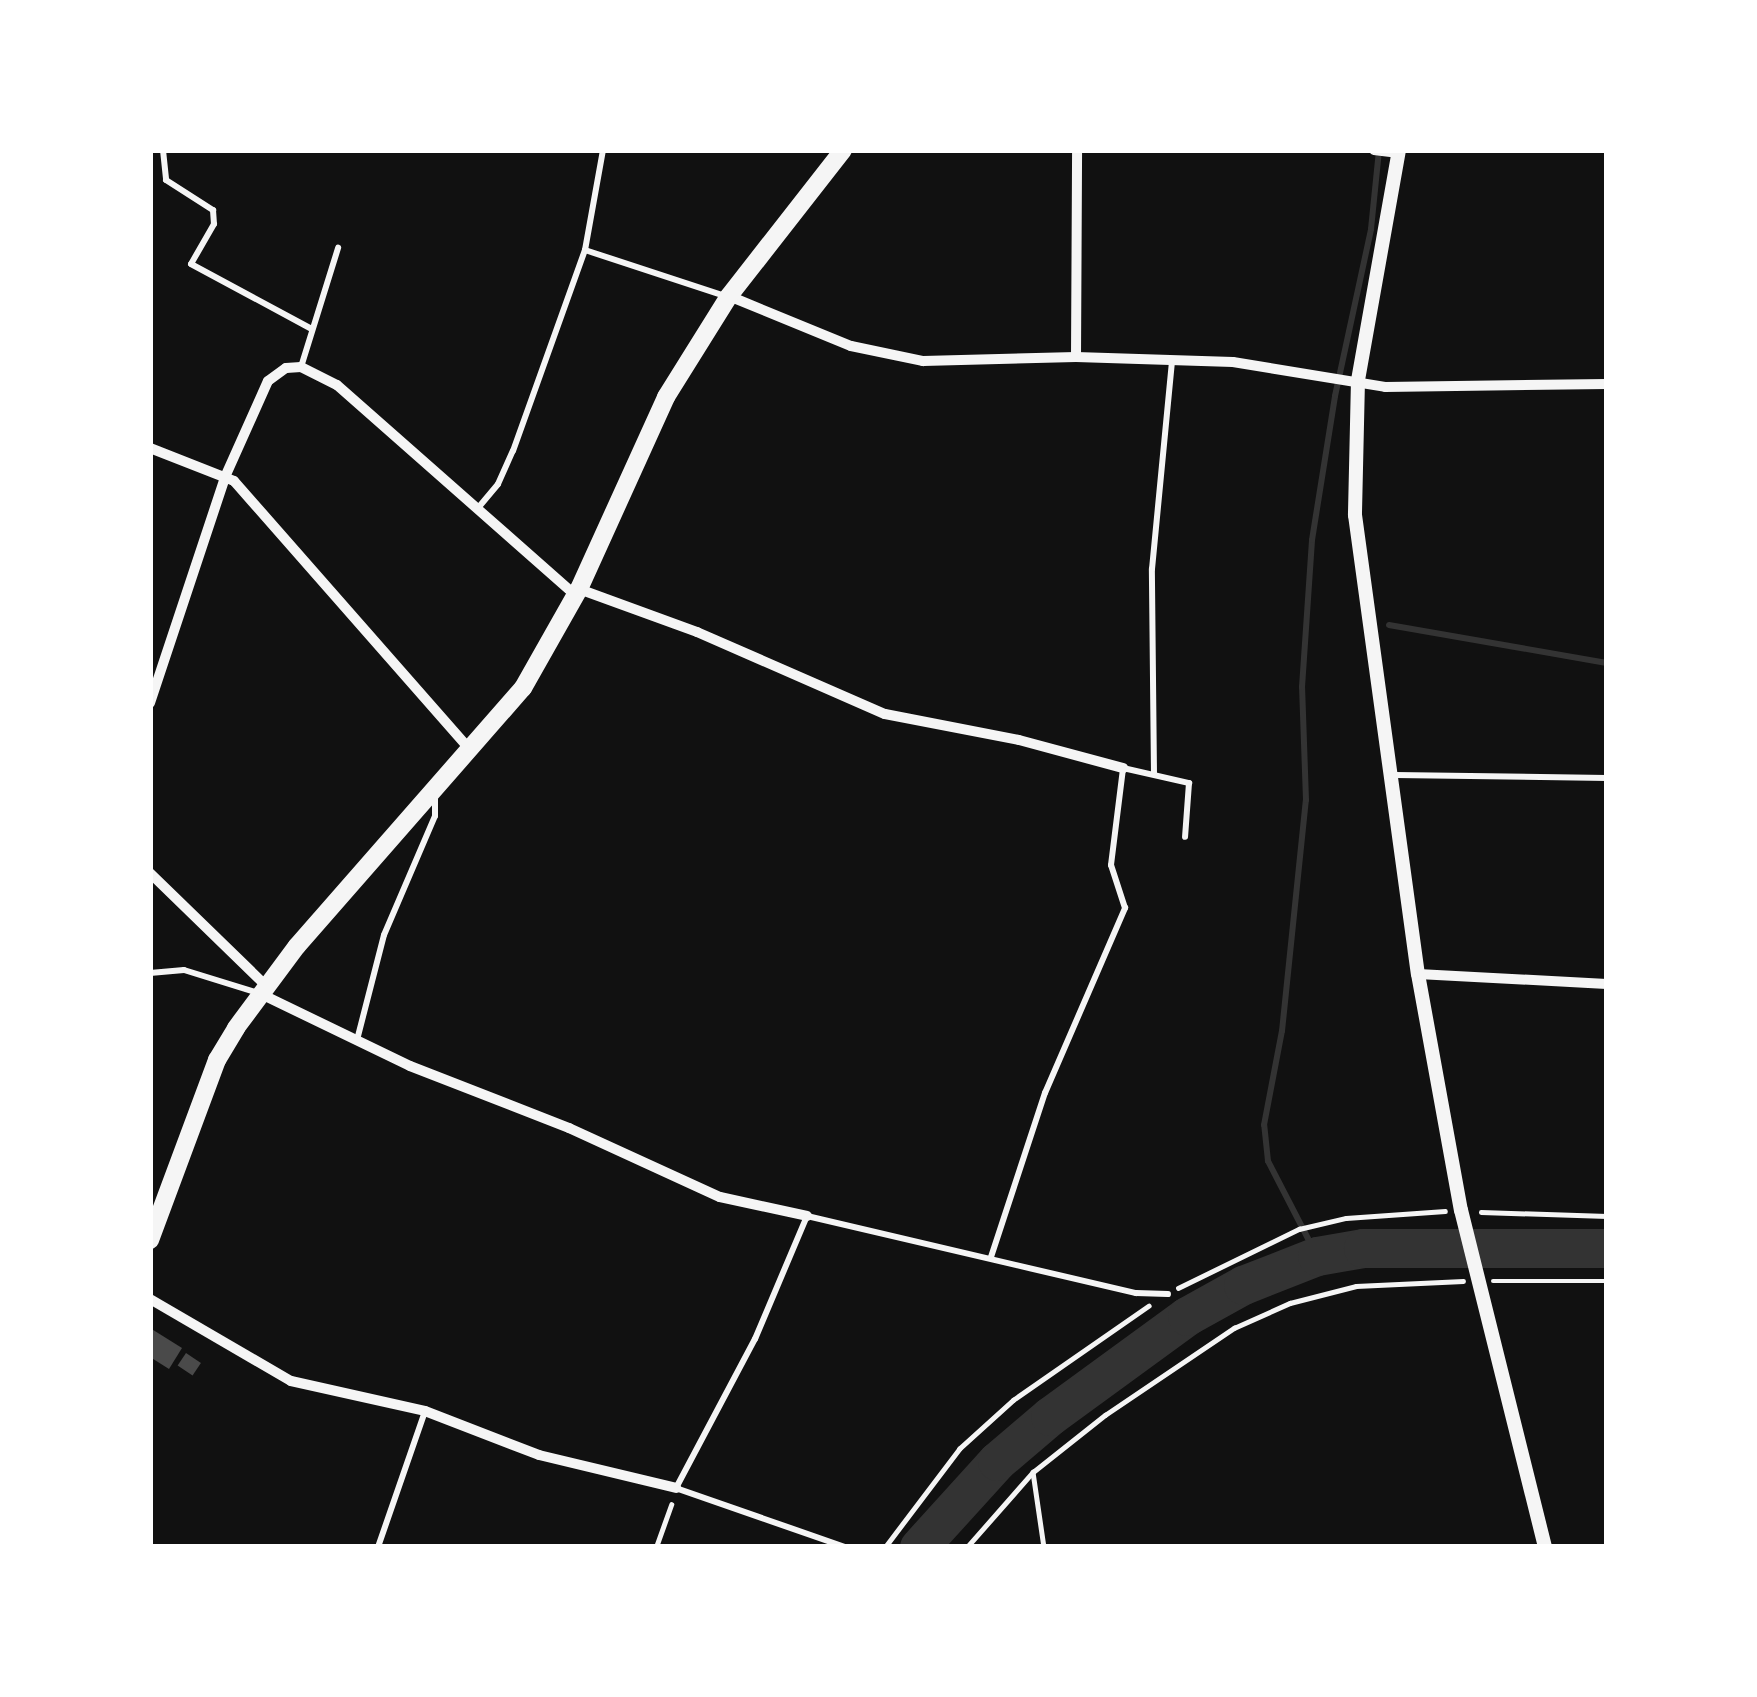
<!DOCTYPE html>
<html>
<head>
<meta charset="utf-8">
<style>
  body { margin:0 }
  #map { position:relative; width:1757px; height:1697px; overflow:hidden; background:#111; font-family:Raleway,sans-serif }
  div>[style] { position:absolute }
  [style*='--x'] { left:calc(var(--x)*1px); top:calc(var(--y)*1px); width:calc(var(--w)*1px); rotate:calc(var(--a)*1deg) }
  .stream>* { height:6px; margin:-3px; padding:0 3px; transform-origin:3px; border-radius:3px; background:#333 }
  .river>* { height:39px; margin:-19.5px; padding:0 19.5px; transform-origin:19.5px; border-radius:19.5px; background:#333 }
  .building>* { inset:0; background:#4a4a4a; transform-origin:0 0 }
  .path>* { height:4.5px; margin:-2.25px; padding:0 2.25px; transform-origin:2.25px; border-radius:2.25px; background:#f5f5f5 }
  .service>* { height:6px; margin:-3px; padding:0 3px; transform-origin:3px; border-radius:3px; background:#f5f5f5 }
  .minor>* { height:10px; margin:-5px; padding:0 5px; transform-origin:5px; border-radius:5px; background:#f5f5f5 }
  .tertiary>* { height:14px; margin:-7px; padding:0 7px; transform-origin:7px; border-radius:7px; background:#f5f5f5 }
  .primary>* { height:18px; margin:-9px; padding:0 9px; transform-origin:9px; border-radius:9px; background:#f5f5f5 }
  span { translate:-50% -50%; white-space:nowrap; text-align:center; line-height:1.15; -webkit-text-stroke:9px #fff; paint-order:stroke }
  .frame { position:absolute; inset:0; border:153px solid #fff; pointer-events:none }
</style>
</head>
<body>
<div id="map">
  <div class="stream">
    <div style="--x:1389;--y:625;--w:221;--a:9.9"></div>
    <div style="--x:1317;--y:1256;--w:107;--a:-117.3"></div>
    <div style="--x:1268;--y:1161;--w:36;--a:-96"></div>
    <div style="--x:1264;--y:1125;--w:96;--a:-79.2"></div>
    <div style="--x:1282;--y:1031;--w:232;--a:-84.1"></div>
    <div style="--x:1306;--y:800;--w:113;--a:-92"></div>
    <div style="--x:1302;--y:687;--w:147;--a:-86.1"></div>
    <div style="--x:1312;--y:540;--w:146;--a:-80.9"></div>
    <div style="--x:1335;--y:396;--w:171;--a:-77.8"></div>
    <div style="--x:1371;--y:229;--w:79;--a:-84.2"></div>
  </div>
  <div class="river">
    <div style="--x:919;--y:1547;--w:116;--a:-47.8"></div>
    <div style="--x:997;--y:1461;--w:70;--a:-40.3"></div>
    <div style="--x:1050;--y:1416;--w:170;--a:-36.1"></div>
    <div style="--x:1187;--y:1316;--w:64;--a:-29"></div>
    <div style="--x:1243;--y:1285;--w:79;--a:-21.4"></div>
    <div style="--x:1317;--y:1256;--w:47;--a:-9.9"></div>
    <div style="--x:1363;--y:1248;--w:244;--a:0"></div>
  </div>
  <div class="building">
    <div style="clip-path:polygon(150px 1328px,182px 1348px,169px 1369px,150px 1357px)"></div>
    <div style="left:186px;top:1353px;width:18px;height:15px;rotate:34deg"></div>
  </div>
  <div class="path">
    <div style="--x:1481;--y:1212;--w:126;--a:1.8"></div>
    <div style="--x:1493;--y:1281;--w:114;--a:0"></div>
    <div style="--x:1178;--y:1288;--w:135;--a:-26"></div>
    <div style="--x:1299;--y:1229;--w:48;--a:-13.2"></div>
    <div style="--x:1346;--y:1218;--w:99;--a:-4"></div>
    <div style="--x:1033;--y:1472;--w:76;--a:81.7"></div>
    <div style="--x:656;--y:1547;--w:45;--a:-70.3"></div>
    <div style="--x:885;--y:1547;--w:123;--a:-52.9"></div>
    <div style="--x:959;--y:1449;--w:73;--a:-42.2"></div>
    <div style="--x:1013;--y:1400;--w:165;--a:-34.8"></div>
    <div style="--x:967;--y:1547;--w:100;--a:-48.7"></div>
    <div style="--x:1033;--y:1472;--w:92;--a:-38.4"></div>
    <div style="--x:1105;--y:1415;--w:156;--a:-34"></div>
    <div style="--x:1234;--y:1328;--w:61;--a:-24.1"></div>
    <div style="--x:1290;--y:1303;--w:68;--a:-14.4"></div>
    <div style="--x:1356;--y:1286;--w:107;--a:-2.7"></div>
  </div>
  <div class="service">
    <div style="--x:163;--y:150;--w:30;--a:84"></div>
    <div style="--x:166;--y:180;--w:56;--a:32.6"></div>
    <div style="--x:213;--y:210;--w:14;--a:86"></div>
    <div style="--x:214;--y:224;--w:46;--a:119.9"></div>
    <div style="--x:191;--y:264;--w:135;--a:28.3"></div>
    <div style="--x:603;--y:150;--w:102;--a:100.2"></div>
    <div style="--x:585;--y:250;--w:147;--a:18.2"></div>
    <div style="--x:301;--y:367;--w:125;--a:-72.7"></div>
    <div style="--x:478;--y:508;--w:31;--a:-50"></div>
    <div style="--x:498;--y:484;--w:36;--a:-66"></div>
    <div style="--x:513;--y:451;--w:214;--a:-70.3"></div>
    <div style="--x:1154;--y:774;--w:205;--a:-90.6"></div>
    <div style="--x:1152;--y:569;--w:208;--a:-84.5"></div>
    <div style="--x:1395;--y:775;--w:212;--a:0.8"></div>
    <div style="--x:150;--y:973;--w:34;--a:-5"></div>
    <div style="--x:184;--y:970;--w:74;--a:17.2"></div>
    <div style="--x:357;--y:1040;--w:108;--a:-75.6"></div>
    <div style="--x:384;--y:935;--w:129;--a:-66.8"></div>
    <div style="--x:435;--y:816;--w:17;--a:-90"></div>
    <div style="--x:991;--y:1257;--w:173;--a:-71.8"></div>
    <div style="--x:1045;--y:1093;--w:202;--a:-66.6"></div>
    <div style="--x:1125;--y:908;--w:45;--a:-108"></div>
    <div style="--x:1111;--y:865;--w:98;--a:-82.9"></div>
    <div style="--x:1123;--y:768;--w:68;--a:12.8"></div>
    <div style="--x:1189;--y:783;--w:54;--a:94.2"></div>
    <div style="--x:378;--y:1547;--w:144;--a:-70.9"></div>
    <div style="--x:845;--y:1547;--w:179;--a:-160.8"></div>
    <div style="--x:676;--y:1488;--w:169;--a:-62.1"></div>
    <div style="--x:755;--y:1339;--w:134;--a:-67.1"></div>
    <div style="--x:807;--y:1216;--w:338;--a:13.2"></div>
    <div style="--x:1136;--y:1293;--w:32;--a:2"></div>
  </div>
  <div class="minor">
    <div style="--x:1374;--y:150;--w:25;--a:7"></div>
    <div style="--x:729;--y:296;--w:132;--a:22.3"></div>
    <div style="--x:851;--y:346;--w:74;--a:11.8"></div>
    <div style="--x:923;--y:361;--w:153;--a:-1.5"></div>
    <div style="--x:1076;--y:357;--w:157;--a:1.8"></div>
    <div style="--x:1233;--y:362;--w:154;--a:9.3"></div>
    <div style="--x:1385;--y:387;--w:222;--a:-0.8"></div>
    <div style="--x:1076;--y:357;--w:207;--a:-89.7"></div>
    <div style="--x:150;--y:448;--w:90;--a:21.4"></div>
    <div style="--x:234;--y:481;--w:359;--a:48.7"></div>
    <div style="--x:579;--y:589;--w:126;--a:20"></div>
    <div style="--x:697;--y:632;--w:205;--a:23.6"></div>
    <div style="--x:885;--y:714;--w:136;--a:11"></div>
    <div style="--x:1019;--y:740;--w:108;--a:15.1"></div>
    <div style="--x:150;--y:703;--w:238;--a:-71.6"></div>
    <div style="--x:225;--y:477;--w:105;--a:-65.9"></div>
    <div style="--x:268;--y:381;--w:22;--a:-36"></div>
    <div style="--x:286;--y:368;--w:15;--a:-4"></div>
    <div style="--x:301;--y:367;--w:40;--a:26.6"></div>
    <div style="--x:337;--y:385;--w:319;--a:41.4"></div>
    <div style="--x:150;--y:873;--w:161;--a:44.2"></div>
    <div style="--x:1418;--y:974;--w:189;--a:3"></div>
    <div style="--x:261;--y:994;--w:165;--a:25.8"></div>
    <div style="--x:410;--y:1066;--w:171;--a:21.3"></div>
    <div style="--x:569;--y:1128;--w:166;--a:24.6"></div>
    <div style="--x:720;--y:1197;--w:89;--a:12.3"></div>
    <div style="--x:150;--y:1299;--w:163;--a:30.2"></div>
    <div style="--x:291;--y:1381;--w:137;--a:12.6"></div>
    <div style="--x:425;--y:1411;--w:122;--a:21.1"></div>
    <div style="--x:539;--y:1455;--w:141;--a:13.5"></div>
  </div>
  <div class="tertiary">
    <div style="--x:1399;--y:150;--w:234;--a:100.1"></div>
    <div style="--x:1358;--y:380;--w:135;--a:91.3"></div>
    <div style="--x:1355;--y:515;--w:463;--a:82.2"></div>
    <div style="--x:1418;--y:974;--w:240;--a:79.7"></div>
    <div style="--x:1461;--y:1210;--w:347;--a:76"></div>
  </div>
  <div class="primary">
    <div style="--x:150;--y:1240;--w:192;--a:-69.6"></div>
    <div style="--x:217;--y:1060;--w:37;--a:-59"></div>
    <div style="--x:236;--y:1028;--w:102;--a:-53.4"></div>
    <div style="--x:297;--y:946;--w:343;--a:-48.8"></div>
    <div style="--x:523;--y:688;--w:114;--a:-60.5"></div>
    <div style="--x:579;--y:589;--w:211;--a:-65.6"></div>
    <div style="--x:666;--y:397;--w:119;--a:-58"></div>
    <div style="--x:729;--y:296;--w:185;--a:-52"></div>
  </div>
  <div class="frame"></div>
</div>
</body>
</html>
